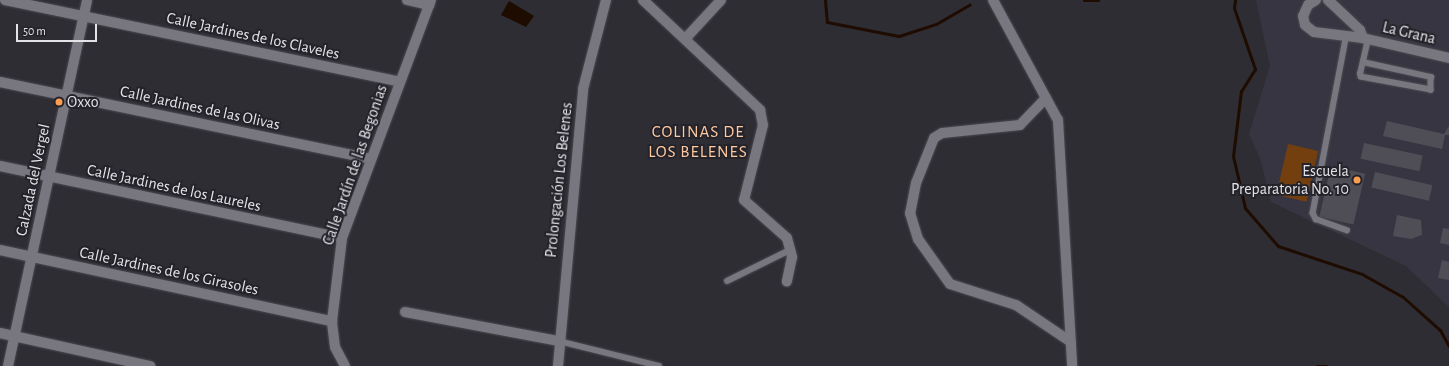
<!DOCTYPE html>
<html>
<head>
<meta charset="utf-8">
<style>
  body { margin:0 }
  #map { position:relative; width:1449px; height:366px; overflow:hidden; background:#2e2d34; font-family:"Alegreya Sans",sans-serif }
  div>[style] { position:absolute }
  [style*='--x'] { left:calc(var(--x)*1px); top:calc(var(--y)*1px); width:calc(var(--w)*1px); rotate:calc(var(--a)*1deg) }
  .built>* { inset:0; background:#373541 }
  .green>* { inset:0; background:#733f0e; transform-origin:0 0 }
  .water>* { inset:0; background:#1f0c00 }
  .stream>* { height:3px; margin:-1.5px; padding:0 1.5px; transform-origin:1.5px; border-radius:1.5px; background:#1f0c00 }
  .building>* { inset:0; background:#4f4e56; transform-origin:0 0 }
  .roads { filter:drop-shadow(0 0 1px #4c4b51) drop-shadow(0 0 1px #4c4b51) }
  .service>* { height:5.5px; margin:-2.75px; padding:0 2.75px; transform-origin:2.75px; border-radius:2.75px; background:#78777f }
  .minor>* { height:10px; margin:-5px; padding:0 5px; transform-origin:5px; border-radius:5px; background:#78777f }
  .tertiary>* { height:10px; margin:-5px; padding:0 5px; transform-origin:5px; border-radius:5px; background:#78777f }
  .dots>* { width:11px; height:11px; translate:-50% -50%; box-sizing:border-box; border:2px solid #24232a; border-radius:50% }
  span { translate:-50% -50%; white-space:nowrap; text-align:center; line-height:1.15; -webkit-text-stroke:4px #24232a; paint-order:stroke }
  .street-label { font-size:16px; color:#e4e3e8 }
  .poi-label { font-size:16px; color:#e4e3e8 }
  .left { translate:0 -50%; text-align:left }
  .right { translate:-100% -50%; text-align:right }
  .neighbourhood-label { font-size:17px; color:#fec9a1; letter-spacing:1px }
  .scale { position:absolute; left:16px; top:24px; width:81px; height:18px; box-sizing:border-box; border:2px solid #e4e3e8; border-top:0; padding-left:5px; font-size:12px; line-height:14px; white-space:nowrap; color:#e4e3e8; -webkit-text-stroke:3px #24232a; paint-order:stroke }
</style>
</head>
<body>
<div id="map">
  <div class="built">
    <div style="clip-path:polygon(1256px 0,1449px 0,1449px 307px,1406px 266px,1271px 202px,1260px 158px,1249px 134px,1270px 66px)"></div>
  </div>
  <div class="green">
    <div style="left:1288px;top:144px;width:31px;height:52px;rotate:13deg"></div>
  </div>
  <div class="water">
    <div style="clip-path:polygon(509px 1px,534px 16px,526px 27px,501px 15px)"></div>
  </div>
  <div class="stream">
    <div style="--x:825;--y:0;--w:22;--a:85"></div>
    <div style="--x:827;--y:22;--w:73;--a:11"></div>
    <div style="--x:899;--y:36;--w:39;--a:-18"></div>
    <div style="--x:936;--y:24;--w:39;--a:-30"></div>
    <div style="--x:1084;--y:0;--w:14;--a:0"></div>
    <div style="--x:1235;--y:0;--w:8;--a:97"></div>
    <div style="--x:1234;--y:8;--w:65;--a:71"></div>
    <div style="--x:1255;--y:69;--w:26;--a:122"></div>
    <div style="--x:1241;--y:91;--w:65;--a:97"></div>
    <div style="--x:1233;--y:156;--w:53;--a:77"></div>
    <div style="--x:1245;--y:208;--w:50;--a:49"></div>
    <div style="--x:1278;--y:246;--w:89;--a:18.4"></div>
    <div style="--x:1362;--y:274;--w:47;--a:29.3"></div>
    <div style="--x:1403;--y:297;--w:50;--a:41.7"></div>
    <div style="--x:1440;--y:330;--w:18;--a:61"></div>
    <div style="--x:1317;--y:366;--w:9;--a:0"></div>
  </div>
  <div class="building">
    <div style="clip-path:polygon(1387px 121px,1444px 134px,1449px 126px,1449px 135px,1445px 135px,1442px 149px,1383px 136px)"></div>
    <div style="left:1364px;top:143px;width:60px;height:16px;rotate:12deg"></div>
    <div style="left:1331px;top:166px;width:35px;height:52px;rotate:13deg"></div>
    <div style="left:1375px;top:172px;width:59px;height:16px;rotate:13deg"></div>
    <div style="clip-path:polygon(1397px 215px,1421px 220px,1422px 235px,1411px 239px,1393px 236px)"></div>
    <div style="clip-path:polygon(1443px 228px,1449px 229px,1449px 245px,1440px 243px)"></div>
    <div style="clip-path:polygon(1442px 260px,1449px 262px,1449px 280px,1438px 278px)"></div>
  </div>
  <div class="roads">
    <div class="service">
      <div style="--x:1346;--y:39;--w:177;--a:100.7"></div>
      <div style="--x:1313;--y:213;--w:7;--a:63"></div>
      <div style="--x:1316;--y:219;--w:33;--a:20"></div>
      <div style="--x:1363;--y:62;--w:70;--a:12.4"></div>
      <div style="--x:1431;--y:77;--w:13;--a:90"></div>
      <div style="--x:1431;--y:90;--w:71;--a:-169.5"></div>
      <div style="--x:1361;--y:77;--w:3;--a:-108"></div>
      <div style="--x:1360;--y:74;--w:36;--a:-77"></div>
      <div style="--x:727;--y:281;--w:72;--a:-26.2"></div>
      <div style="--x:559;--y:341;--w:103;--a:14"></div>
    </div>
    <div class="minor">
      <div style="--x:5;--y:0;--w:403;--a:11.7"></div>
      <div style="--x:407;--y:0;--w:23;--a:13"></div>
      <div style="--x:643;--y:0;--w:161;--a:43.2"></div>
      <div style="--x:760;--y:110;--w:15;--a:79"></div>
      <div style="--x:763;--y:125;--w:77;--a:104.2"></div>
      <div style="--x:744;--y:200;--w:57;--a:41.5"></div>
      <div style="--x:787;--y:238;--w:20;--a:75"></div>
      <div style="--x:792;--y:257;--w:25;--a:102"></div>
      <div style="--x:993;--y:0;--w:136;--a:61.6"></div>
      <div style="--x:1058;--y:120;--w:246;--a:86.7"></div>
      <div style="--x:1316;--y:0;--w:9;--a:148"></div>
      <div style="--x:1308;--y:5;--w:12;--a:114"></div>
      <div style="--x:1303;--y:16;--w:9;--a:77"></div>
      <div style="--x:1305;--y:25;--w:11;--a:38"></div>
      <div style="--x:1314;--y:32;--w:49;--a:7"></div>
      <div style="--x:1363;--y:38;--w:88;--a:13.1"></div>
      <div style="--x:1328;--y:0;--w:44;--a:43.2"></div>
      <div style="--x:1360;--y:30;--w:9;--a:69"></div>
      <div style="--x:685;--y:39;--w:53;--a:-47.3"></div>
      <div style="--x:0;--y:82;--w:379;--a:11.7"></div>
      <div style="--x:1046;--y:98;--w:37;--a:134"></div>
      <div style="--x:1020;--y:125;--w:78;--a:174.1"></div>
      <div style="--x:942;--y:133;--w:9;--a:148"></div>
      <div style="--x:934;--y:138;--w:48;--a:111.8"></div>
      <div style="--x:916;--y:183;--w:31;--a:101"></div>
      <div style="--x:910;--y:213;--w:27;--a:73"></div>
      <div style="--x:918;--y:239;--w:55;--a:54.6"></div>
      <div style="--x:950;--y:284;--w:69;--a:17.7"></div>
      <div style="--x:1016;--y:305;--w:66;--a:33.9"></div>
      <div style="--x:0;--y:166;--w:349;--a:11.9"></div>
      <div style="--x:0;--y:250;--w:340;--a:12.1"></div>
      <div style="--x:405;--y:312;--w:156;--a:10.7"></div>
      <div style="--x:0;--y:333;--w:154;--a:12.4"></div>
      <div style="--x:345;--y:366;--w:21;--a:-118"></div>
      <div style="--x:335;--y:347;--w:26;--a:-97"></div>
      <div style="--x:332;--y:321;--w:84;--a:-83.1"></div>
      <div style="--x:342;--y:238;--w:254;--a:-69.5"></div>
      <div style="--x:558;--y:366;--w:278;--a:-84.8"></div>
      <div style="--x:583;--y:89;--w:92;--a:-75.5"></div>
    </div>
    <div class="tertiary">
      <div style="--x:8;--y:366;--w:374;--a:-77.8"></div>
    </div>
  </div>
  <div class="dots">
    <div style="left:59px;top:102px;background:#fb9e50"></div>
    <div style="left:1357px;top:180px;background:#fb9e50"></div>
  </div>
  <div class="street-label">
    <span style="left:1409px;top:33px;rotate:13deg">La Grana</span>
    <span style="left:253px;top:36px;rotate:12deg">Calle Jardines de los Claveles</span>
    <span style="left:200px;top:108px;rotate:12deg">Calle Jardines de las Olivas</span>
    <span style="left:355px;top:165px;rotate:-71deg">Calle Jardín de las Begonias</span>
    <span style="left:33px;top:180px;rotate:-78deg">Calzada del Vergel</span>
    <span style="left:559px;top:180px;rotate:-84deg">Prolongación Los Belenes</span>
    <span style="left:174px;top:188px;rotate:12deg">Calle Jardines de los Laureles</span>
    <span style="left:169px;top:271px;rotate:12deg">Calle Jardines de los Girasoles</span>
  </div>
  <div class="poi-label">
    <span class="left" style="left:67px;top:102px">Oxxo</span>
    <span class="right" style="left:1349px;top:180px">Escuela<br>Preparatoria No. 10</span>
  </div>
  <div class="neighbourhood-label">
    <span style="left:698px;top:142px">COLINAS DE<br>LOS BELENES</span>
  </div>
  <div class="scale">50 m</div>
</div>
</body>
</html>
